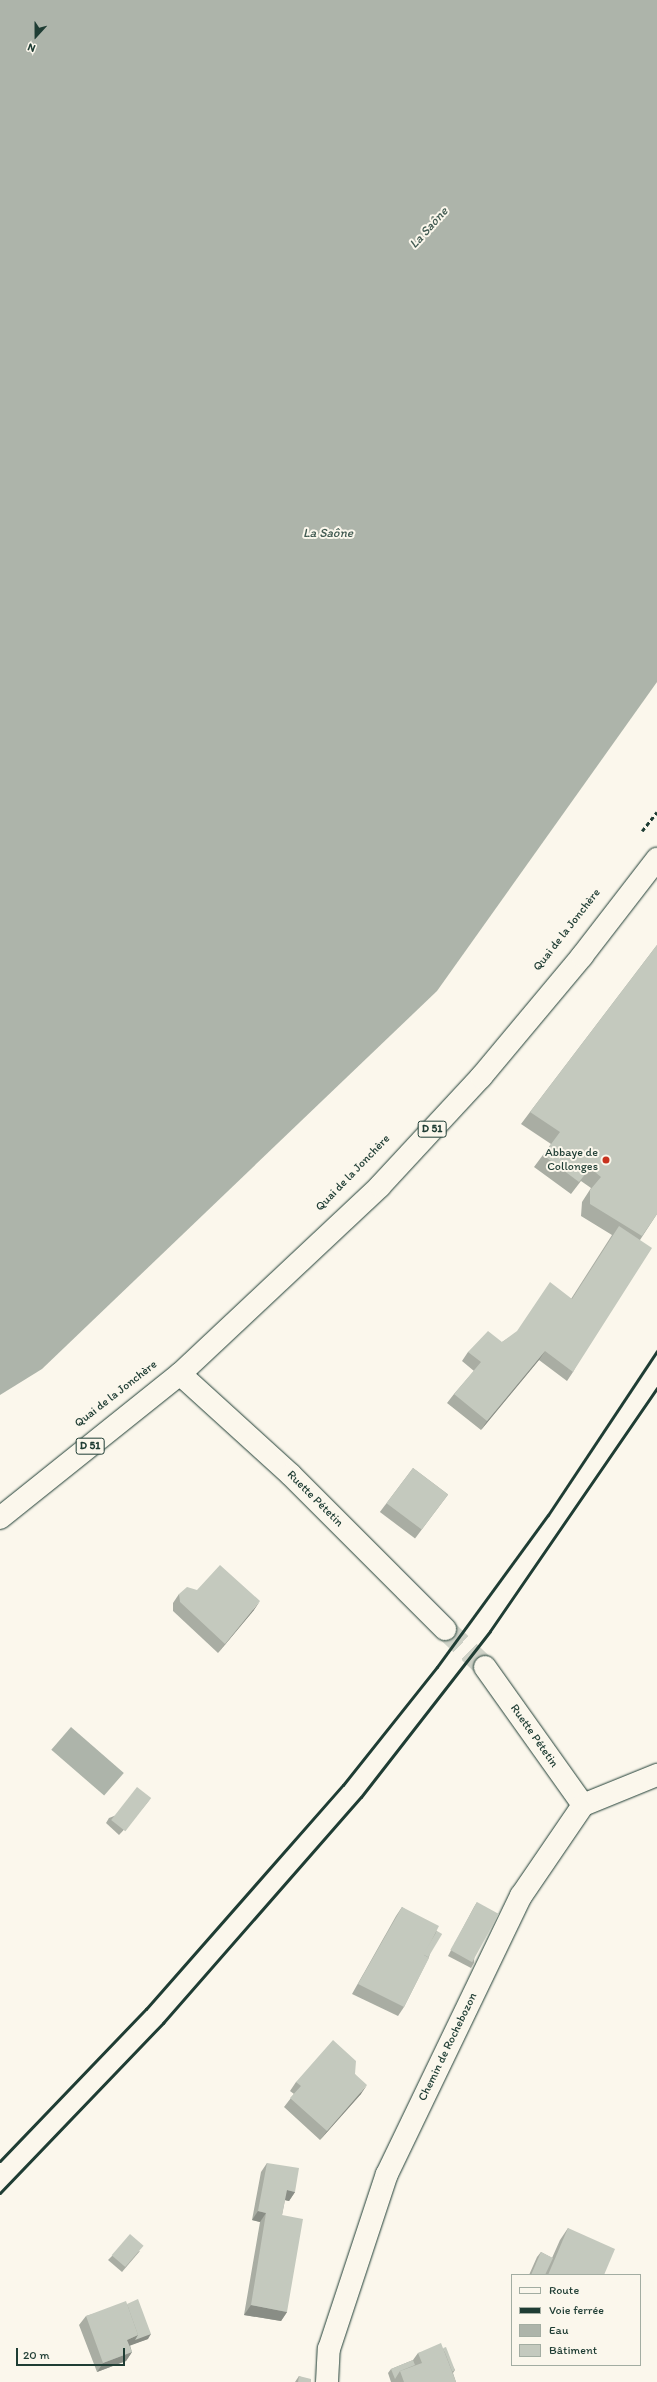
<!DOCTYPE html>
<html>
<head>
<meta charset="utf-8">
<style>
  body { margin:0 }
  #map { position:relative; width:657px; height:2382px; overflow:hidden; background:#fbf7ec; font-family:Itim,sans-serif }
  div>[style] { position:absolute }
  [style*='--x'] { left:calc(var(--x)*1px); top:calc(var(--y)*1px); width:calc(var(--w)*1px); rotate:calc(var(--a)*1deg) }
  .water>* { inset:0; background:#adb4aa; transform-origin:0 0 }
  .street-tunnel>* { height:22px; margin-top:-11px; transform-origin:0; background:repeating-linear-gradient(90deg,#cfd2c7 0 22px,transparent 0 33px) }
  .path>* { height:2.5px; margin-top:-1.25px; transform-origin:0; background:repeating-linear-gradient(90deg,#1f3d34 0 4px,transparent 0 7px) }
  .roads { filter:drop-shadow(0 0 1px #1f3d34) drop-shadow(0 0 1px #1f3d34) }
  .street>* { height:22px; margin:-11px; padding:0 11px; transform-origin:11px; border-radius:11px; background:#fbf7ec }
  .primary>* { height:22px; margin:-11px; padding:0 11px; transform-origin:11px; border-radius:11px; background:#fbf7ec }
  .rail>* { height:3px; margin:-1.5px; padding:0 1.5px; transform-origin:1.5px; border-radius:1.5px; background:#1f3d34 }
  .wall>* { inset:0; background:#a9ada3; transform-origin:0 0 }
  .shaded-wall>* { inset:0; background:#898d85 }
  .building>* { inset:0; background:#c4c9be; transform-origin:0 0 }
  .dots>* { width:11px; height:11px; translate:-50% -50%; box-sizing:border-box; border:2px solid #fbf7ec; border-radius:50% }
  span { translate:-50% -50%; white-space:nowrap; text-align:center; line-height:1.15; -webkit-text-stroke:4px #fbf7ec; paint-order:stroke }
  .shield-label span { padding:1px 3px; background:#fbf7ec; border:1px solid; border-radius:3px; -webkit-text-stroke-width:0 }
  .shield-label { font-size:11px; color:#1f3d34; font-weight:700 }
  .street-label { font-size:12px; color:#1f3d34 }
  .poi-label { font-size:12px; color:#1f3d34 }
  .right { translate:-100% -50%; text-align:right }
  .water-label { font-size:13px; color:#425b52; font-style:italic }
  .legend { position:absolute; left:511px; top:2274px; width:130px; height:92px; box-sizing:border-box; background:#fbf7ec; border:1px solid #a3ada2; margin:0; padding:5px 7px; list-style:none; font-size:12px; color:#1f3d34 }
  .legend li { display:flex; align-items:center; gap:8px; height:20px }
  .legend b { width:20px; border:1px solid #a3ada2 }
  .north { position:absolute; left:16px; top:16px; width:40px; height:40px; -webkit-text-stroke:3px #fbf7ec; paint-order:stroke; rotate:201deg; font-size:11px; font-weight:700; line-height:16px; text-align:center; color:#1f3d34 }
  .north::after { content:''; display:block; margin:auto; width:14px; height:18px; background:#1f3d34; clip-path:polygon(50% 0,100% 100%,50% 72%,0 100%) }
  .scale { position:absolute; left:16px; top:2348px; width:109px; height:18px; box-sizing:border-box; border:2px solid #1f3d34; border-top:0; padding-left:5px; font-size:12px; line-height:14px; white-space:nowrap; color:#1f3d34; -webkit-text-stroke:3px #fbf7ec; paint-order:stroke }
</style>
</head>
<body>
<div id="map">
  <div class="water">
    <div style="clip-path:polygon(0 0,657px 0,657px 682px,437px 991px,42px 1369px,0 1395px)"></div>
    <div style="left:71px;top:1727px;width:70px;height:30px;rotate:41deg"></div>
  </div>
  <div class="street-tunnel">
    <div style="--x:445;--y:1629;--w:55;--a:43.5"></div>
  </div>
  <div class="path">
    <div style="--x:642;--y:831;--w:24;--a:-52"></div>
  </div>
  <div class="roads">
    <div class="street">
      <div style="--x:180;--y:1374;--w:150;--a:42.3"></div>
      <div style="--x:291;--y:1475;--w:218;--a:45"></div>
      <div style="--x:485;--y:1667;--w:169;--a:54.6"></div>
      <div style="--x:327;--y:2382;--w:33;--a:-87"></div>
      <div style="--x:329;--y:2349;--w:184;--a:-71.7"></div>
      <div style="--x:387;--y:2174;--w:309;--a:-64.3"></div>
      <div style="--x:521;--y:1896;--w:110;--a:-55.7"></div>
      <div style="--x:583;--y:1805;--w:80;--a:-22.1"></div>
    </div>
    <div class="primary">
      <div style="--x:0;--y:1518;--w:231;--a:-38.7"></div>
      <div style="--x:180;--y:1374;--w:274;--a:-43.2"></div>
      <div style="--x:380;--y:1186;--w:149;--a:-47.2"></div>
      <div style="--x:481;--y:1077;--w:158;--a:-50.1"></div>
      <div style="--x:582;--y:956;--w:123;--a:-52.3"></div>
    </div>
  </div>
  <div class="rail">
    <div style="--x:0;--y:2161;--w:211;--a:-46.2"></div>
    <div style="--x:146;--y:2009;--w:298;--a:-48.7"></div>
    <div style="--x:343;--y:1785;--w:151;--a:-51.5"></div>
    <div style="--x:437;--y:1667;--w:188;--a:-53.9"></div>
    <div style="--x:548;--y:1515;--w:197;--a:-56.4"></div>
    <div style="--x:0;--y:2193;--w:236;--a:-46.2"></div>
    <div style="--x:163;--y:2023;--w:300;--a:-48.8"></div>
    <div style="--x:361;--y:1797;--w:210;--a:-52.1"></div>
    <div style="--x:490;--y:1631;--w:295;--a:-55.5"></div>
  </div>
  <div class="wall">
    <div style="clip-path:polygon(657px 945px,657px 1214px,640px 1240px,573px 1372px,567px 1381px,539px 1360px,481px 1430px,447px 1403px,454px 1394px,474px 1371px,462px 1361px,468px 1352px,502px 1342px,571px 1299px,612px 1235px,581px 1216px,582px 1202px,591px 1188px,581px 1181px,571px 1194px,534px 1167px,551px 1144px,521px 1124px,530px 1112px)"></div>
    <div style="left:413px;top:1468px;width:44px;height:55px;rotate:37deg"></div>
    <div style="clip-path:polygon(179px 1594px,254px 1610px,218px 1653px,173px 1611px,173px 1603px)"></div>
    <div style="clip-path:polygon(147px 1803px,119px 1835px,106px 1823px,109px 1818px)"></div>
    <div style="clip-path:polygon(477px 1902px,474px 1963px,471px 1968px,448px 1956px,474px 1907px)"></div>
    <div style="clip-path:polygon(402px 1907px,437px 1931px,429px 1957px,404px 2007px,398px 2016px,352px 1994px,396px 1916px)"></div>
    <div style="clip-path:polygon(355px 2074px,361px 2094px,320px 2140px,284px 2107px,294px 2094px,290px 2091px,296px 2082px)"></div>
    <div style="clip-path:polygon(267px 2163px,295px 2192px,289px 2201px,285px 2200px,282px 2215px,287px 2312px,281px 2321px,244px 2315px,260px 2222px,252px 2220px,261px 2172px)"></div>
    <div style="clip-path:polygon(568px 2228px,604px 2275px,529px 2275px,537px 2257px,541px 2252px,552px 2258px,560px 2240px)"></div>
    <div style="clip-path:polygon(140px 2251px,122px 2272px,108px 2260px,112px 2256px)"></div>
    <div style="clip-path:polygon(127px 2304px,148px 2339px,130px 2345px,132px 2352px,126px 2361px,97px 2372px,79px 2325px,86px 2316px)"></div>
    <div style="clip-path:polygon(443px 2348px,455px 2370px,453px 2373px,456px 2382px,391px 2382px,388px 2373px,391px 2369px,413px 2360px,418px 2353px)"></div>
    <div style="clip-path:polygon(299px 2376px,311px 2382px,295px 2382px)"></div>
  </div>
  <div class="shaded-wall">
    <div style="clip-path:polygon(545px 1351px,539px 1360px,481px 1430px,487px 1421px)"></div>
    <div style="clip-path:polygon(260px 1601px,254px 1610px,218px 1653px,225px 1644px)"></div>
    <div style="clip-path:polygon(151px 1798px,147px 1803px,119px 1835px,123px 1830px)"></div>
    <div style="clip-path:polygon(367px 2085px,361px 2094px,320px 2140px,327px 2131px)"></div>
    <div style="clip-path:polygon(287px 2190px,295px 2192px,289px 2201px,280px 2199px)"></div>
    <div style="clip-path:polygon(258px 2211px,266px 2213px,260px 2222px,252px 2220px)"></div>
    <div style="clip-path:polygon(251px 2305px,287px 2312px,281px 2321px,244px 2315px)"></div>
    <div style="clip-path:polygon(151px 2334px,148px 2339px,121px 2349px,127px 2340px,138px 2335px)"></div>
    <div style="clip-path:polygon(132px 2352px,126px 2361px,97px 2372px,103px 2363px)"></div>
  </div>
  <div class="building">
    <div style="clip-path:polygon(657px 945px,657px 1214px,642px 1236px,590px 1204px,590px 1190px,601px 1177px,590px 1168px,579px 1182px,543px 1155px,560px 1132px,530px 1112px)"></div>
    <div style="clip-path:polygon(619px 1226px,652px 1248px,573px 1372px,545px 1351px,487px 1421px,454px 1394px,481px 1362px,468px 1352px,488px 1331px,502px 1342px,517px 1331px,550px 1282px,572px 1299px)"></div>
    <div style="left:413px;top:1468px;width:44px;height:44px;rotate:37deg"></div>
    <div style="clip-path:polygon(220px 1565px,260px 1601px,225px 1644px,180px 1602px,179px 1594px,187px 1587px,197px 1590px)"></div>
    <div style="left:137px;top:1787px;width:18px;height:42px;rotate:38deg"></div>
    <div style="left:477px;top:1902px;width:25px;height:55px;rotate:29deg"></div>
    <div style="clip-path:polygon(402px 1907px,439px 1926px,424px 1955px,429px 1958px,404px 2007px,358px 1984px)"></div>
    <div style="left:437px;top:1931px;width:6px;height:27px;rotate:31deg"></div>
    <div style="clip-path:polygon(333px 2040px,356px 2061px,355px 2074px,367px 2085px,327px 2131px,290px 2098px,301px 2086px,296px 2082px)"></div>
    <div style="clip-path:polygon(267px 2163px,299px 2168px,295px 2192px,287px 2190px,282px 2215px,303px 2219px,287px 2312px,251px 2305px,266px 2213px,258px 2211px)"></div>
    <div style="clip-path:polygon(568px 2228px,615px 2249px,604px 2275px,548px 2275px)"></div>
    <div style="left:130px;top:2234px;width:18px;height:28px;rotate:41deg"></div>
    <div style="clip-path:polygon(541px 2252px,553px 2258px,545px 2275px,531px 2275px)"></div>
    <div style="clip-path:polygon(138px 2299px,151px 2334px,135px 2340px,138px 2335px,127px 2304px)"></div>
    <div style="clip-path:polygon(126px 2301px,138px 2335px,127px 2340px,132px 2352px,103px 2363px,86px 2316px)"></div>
    <div style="clip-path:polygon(441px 2343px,456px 2382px,404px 2382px,400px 2371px,422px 2363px,418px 2353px)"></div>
    <div style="left:446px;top:2347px;width:25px;height:3px;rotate:69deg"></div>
    <div style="clip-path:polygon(413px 2360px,415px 2365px,400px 2371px,395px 2379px,391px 2369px)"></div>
    <div style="clip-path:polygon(299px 2376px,311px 2379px,311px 2382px,298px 2382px)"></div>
  </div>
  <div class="dots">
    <div style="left:606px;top:1160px;background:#c8321e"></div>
  </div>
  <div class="shield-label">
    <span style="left:432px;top:1129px">D 51</span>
    <span style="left:90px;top:1446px">D 51</span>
  </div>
  <div class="street-label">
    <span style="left:567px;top:930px;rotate:-52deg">Quai de la Jonchère</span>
    <span style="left:353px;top:1173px;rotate:-46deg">Quai de la Jonchère</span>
    <span style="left:116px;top:1394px;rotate:-38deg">Quai de la Jonchère</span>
    <span style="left:315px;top:1499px;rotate:45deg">Ruette Pétetin</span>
    <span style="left:534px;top:1736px;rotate:55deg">Ruette Pétetin</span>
    <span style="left:448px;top:2047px;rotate:-64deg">Chemin de Rochebozon</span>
  </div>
  <div class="poi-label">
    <span class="right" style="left:598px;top:1160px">Abbaye de<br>Collonges</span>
  </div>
  <div class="water-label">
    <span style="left:429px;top:228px;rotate:-48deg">La Saône</span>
    <span style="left:328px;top:533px">La Saône</span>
  </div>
  <ul class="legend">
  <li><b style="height:5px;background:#fbf7ec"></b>Route</li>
  <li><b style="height:5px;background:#1f3d34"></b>Voie ferrée</li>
  <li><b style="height:11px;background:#adb4aa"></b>Eau</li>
  <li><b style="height:11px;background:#c4c9be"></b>Bâtiment</li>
  </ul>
  <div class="north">N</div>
  <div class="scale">20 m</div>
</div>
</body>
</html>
